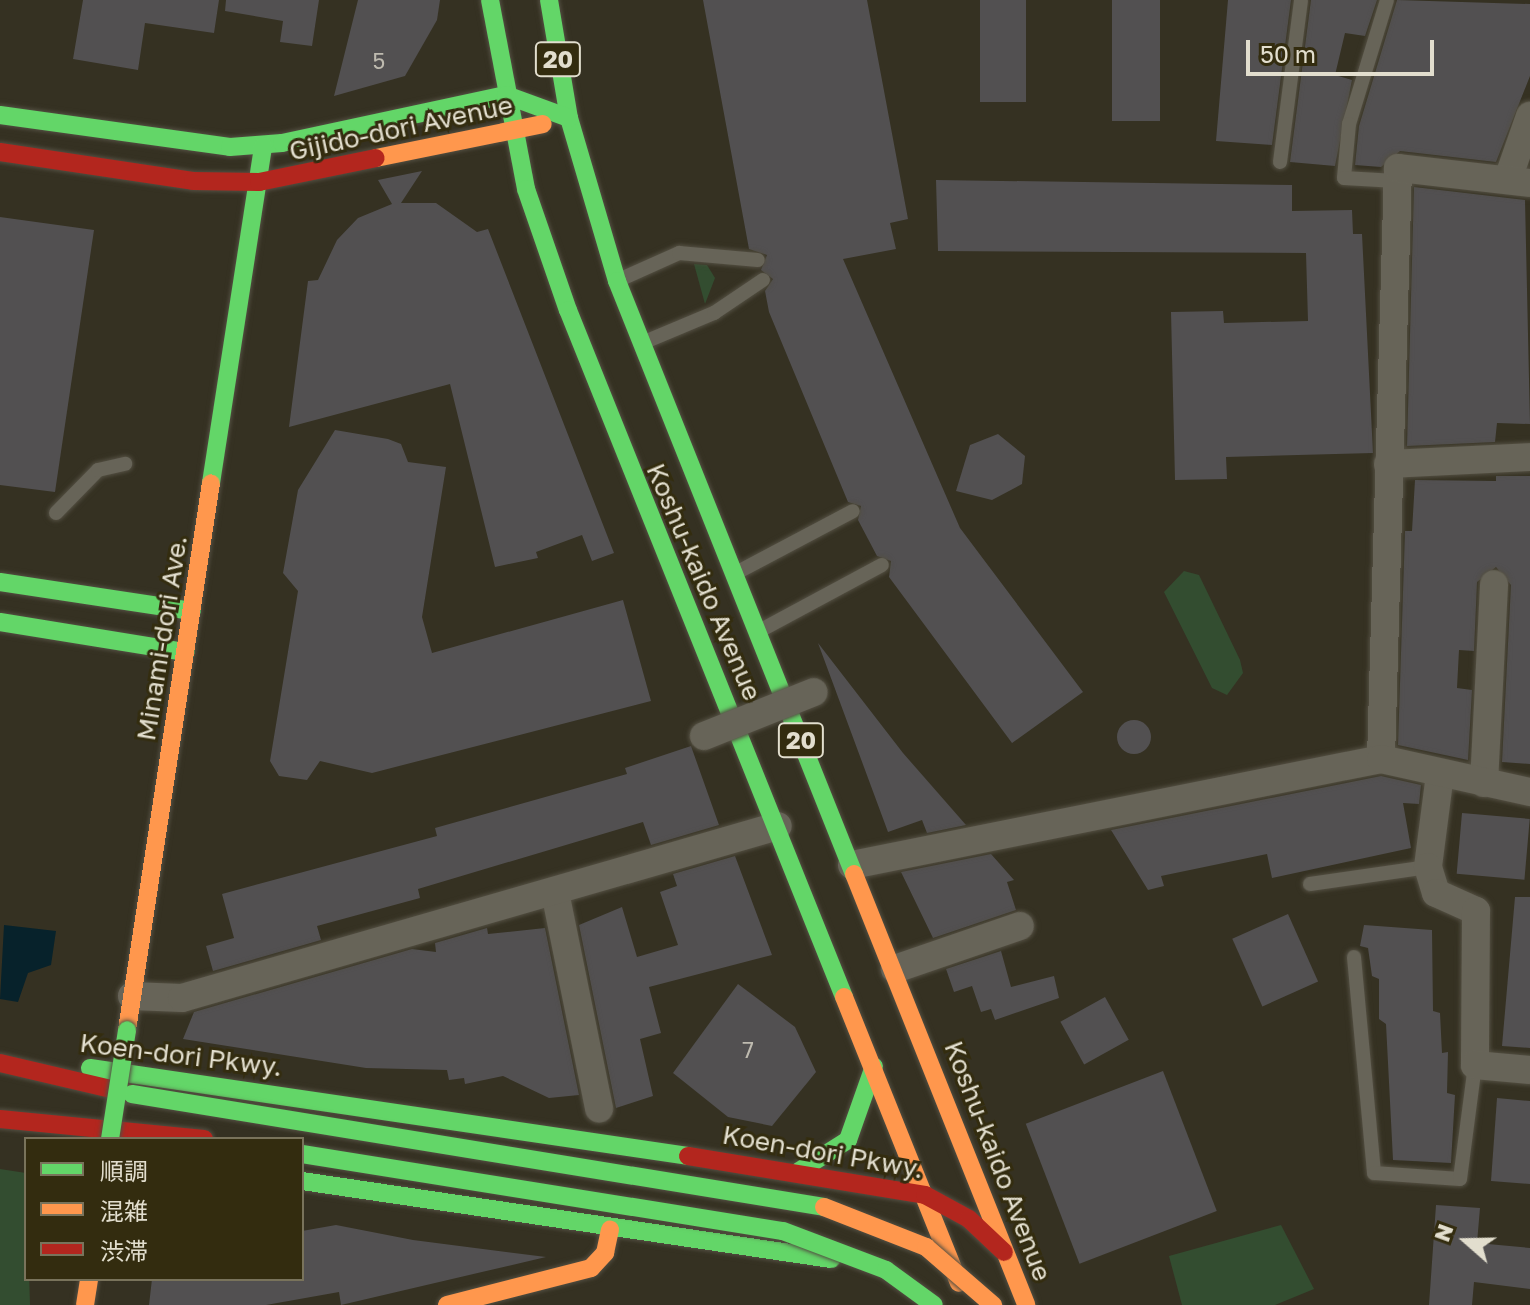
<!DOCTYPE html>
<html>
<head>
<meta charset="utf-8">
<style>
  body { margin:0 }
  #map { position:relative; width:1530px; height:1305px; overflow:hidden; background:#353122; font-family:"Golos Text","Noto Sans JP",sans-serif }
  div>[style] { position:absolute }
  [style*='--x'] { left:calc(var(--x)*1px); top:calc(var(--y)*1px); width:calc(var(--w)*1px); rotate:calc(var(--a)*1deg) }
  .green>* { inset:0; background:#334d30 }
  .water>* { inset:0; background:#07222b }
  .building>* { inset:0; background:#525051; transform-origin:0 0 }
  .round { border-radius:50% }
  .roads { filter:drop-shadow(0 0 2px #534f42) drop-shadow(0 0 2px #534f42) }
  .lane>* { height:14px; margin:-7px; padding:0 7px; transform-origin:7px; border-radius:7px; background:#676458 }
  .street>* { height:28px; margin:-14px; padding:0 14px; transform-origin:14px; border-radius:14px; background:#676458 }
  .fast>* { height:18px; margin:-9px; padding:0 9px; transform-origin:9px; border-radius:9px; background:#63d668 }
  .slow>* { height:18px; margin:-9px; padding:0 9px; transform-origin:9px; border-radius:9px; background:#ff974d }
  .jam>* { height:18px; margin:-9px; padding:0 9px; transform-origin:9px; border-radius:9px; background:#b3261e }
  .bridges { filter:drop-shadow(0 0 2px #534f42) drop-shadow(0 0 2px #534f42) }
  .street-bridge>* { height:28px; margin:-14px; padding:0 14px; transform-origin:14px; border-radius:14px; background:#676458 }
  .fast-bridge>* { height:18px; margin:-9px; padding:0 9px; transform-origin:9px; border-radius:9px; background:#63d668 }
  .slow-bridge>* { height:18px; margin:-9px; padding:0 9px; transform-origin:9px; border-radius:9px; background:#ff974d }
  span { translate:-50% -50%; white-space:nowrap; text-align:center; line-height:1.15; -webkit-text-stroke:6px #332c0f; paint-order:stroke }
  .number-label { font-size:22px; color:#bebaaf }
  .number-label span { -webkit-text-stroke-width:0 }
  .shield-label span { padding:2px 6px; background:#332c0f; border:2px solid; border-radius:6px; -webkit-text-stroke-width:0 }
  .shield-label { font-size:24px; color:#e2dece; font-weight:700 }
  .street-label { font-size:26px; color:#e2dece }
  .legend { position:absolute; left:24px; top:1137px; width:280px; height:144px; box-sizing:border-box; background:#332c0f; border:2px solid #79735b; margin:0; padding:10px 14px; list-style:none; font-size:24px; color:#e2dece }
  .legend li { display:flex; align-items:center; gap:16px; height:40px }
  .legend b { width:40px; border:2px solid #79735b }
  .north { position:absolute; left:1426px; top:1201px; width:80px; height:80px; -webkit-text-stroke:6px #332c0f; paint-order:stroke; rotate:290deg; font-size:22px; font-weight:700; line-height:32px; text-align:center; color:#e2dece }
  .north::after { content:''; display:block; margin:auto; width:28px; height:36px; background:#e2dece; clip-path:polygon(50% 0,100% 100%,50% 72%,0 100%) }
  .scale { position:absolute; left:1246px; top:40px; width:188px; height:36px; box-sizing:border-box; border:4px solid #e2dece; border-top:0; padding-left:10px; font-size:24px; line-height:28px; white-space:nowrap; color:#e2dece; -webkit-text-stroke:6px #332c0f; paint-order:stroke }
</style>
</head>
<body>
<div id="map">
  <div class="green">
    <div style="clip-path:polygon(694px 264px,707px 265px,715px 278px,705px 304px)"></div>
    <div style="clip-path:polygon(1184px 571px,1199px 575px,1240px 660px,1243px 673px,1227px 695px,1212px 688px,1164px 592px)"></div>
    <div style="clip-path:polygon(0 1169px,26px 1173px,30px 1305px,0 1305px)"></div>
    <div style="clip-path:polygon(1281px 1225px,1314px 1289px,1275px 1305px,1182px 1305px,1169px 1256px)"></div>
  </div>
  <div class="water">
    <div style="clip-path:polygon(4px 925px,56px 931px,51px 965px,28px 973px,18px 1002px,0 999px)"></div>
  </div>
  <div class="building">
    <div style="clip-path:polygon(83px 0,219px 0,214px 33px,145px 23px,138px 70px,73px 59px)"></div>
    <div style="clip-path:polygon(226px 0,319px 0,312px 46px,280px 42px,283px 21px,225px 11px)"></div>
    <div style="clip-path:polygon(358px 0,440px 0,437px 20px,405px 76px,334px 96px)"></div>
    <div style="clip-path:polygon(703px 0,867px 0,908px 219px,890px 223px,896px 249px,843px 259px,960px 528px,1083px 692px,1012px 743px,889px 577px,891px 561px,877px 556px,858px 520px,861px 506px,848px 502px,769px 312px,765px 291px,773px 279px,761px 270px,767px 255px,749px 249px)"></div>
    <div style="left:980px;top:0;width:46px;height:102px"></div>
    <div style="left:1112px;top:0;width:48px;height:121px"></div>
    <div style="clip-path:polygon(1228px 0,1291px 0,1272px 145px,1216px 141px)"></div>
    <div style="clip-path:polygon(1311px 0,1377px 0,1365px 36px,1345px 33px,1335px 75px,1352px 80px,1335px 166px,1290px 162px)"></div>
    <div style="clip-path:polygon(1397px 0,1530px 4px,1530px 76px,1496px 162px,1400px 151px,1381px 167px,1355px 165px,1359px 126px)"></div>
    <div style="clip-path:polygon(422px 171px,401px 203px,436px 203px,477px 232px,488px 229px,614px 553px,592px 561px,582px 535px,536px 552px,538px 558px,495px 567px,450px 384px,289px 427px,308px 281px,318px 280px,337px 240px,358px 218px,392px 204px,378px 180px)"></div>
    <div style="clip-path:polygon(936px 180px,1292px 185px,1292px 211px,1352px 210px,1353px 234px,1362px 234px,1373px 453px,1226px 457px,1227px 479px,1175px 480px,1171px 312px,1223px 311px,1224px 323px,1308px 321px,1306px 253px,938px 251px)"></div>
    <div style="clip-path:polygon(1414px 187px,1525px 200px,1530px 424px,1497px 423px,1495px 442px,1407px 446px)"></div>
    <div style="clip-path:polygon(0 217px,94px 230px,55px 492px,0 485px)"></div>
    <div style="clip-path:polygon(335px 430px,388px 439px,401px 444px,408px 462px,446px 467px,422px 617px,432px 653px,623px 600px,651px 701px,372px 773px,320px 761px,307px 780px,279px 776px,270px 761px,298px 591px,283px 573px,298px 490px)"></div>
    <div style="clip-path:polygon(998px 434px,1025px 456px,1022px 484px,992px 500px,956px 491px,970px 445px)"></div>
    <div style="clip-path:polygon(1496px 476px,1530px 476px,1530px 764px,1502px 762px,1511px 585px,1496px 567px,1477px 582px,1474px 651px,1459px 650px,1457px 688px,1472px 690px,1468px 760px,1398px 745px,1405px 531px,1412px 531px,1415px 480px,1496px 481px)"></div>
    <div style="clip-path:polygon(818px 643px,903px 753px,966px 825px,927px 833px,922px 820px,888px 832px)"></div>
    <div class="round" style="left:1117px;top:720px;width:34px;height:34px"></div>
    <div style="clip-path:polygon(691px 746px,719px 825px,651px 845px,643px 822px,418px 889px,420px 898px,317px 926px,321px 940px,213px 971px,206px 946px,234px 938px,222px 894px,437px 836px,435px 828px,627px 774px,625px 768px)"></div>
    <div style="clip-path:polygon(1381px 776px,1421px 785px,1419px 804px,1403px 803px,1411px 848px,1272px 878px,1267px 854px,1161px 876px,1164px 886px,1148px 890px,1111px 830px)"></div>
    <div style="left:1462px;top:813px;width:68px;height:61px;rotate:5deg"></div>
    <div style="clip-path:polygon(991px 854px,1014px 880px,1007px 882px,1016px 910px,933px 938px,901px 872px)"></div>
    <div style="clip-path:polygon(735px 856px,772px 955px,649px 987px,661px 1033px,640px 1039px,653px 1096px,616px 1108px,579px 925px,622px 907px,637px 957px,678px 945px,660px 892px,677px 886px,673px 874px)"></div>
    <div style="clip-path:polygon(1515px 897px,1530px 897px,1530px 1048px,1502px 1046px)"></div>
    <div style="left:1288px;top:914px;width:74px;height:61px;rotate:66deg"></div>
    <div style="clip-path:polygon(1364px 925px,1432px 930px,1433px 1011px,1440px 1013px,1442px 1053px,1448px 1052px,1447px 1093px,1455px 1095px,1451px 1163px,1393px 1160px,1386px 1024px,1379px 1019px,1379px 979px,1372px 976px,1368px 948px,1360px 946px)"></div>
    <div style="clip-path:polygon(487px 928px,488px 934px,545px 928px,579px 1095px,549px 1098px,503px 1076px,465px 1084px,464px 1078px,449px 1080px,447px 1070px,366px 1068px,183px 1039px,194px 1012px,412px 949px,436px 952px,435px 943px)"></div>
    <div style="clip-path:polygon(1001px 951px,1011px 987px,1054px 976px,1059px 998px,995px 1020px,991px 1009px,981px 1012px,972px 986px,954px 992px,946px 969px)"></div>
    <div style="clip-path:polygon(738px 984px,795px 1027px,816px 1072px,772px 1126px,728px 1117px,673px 1073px)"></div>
    <div style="left:1105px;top:997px;width:49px;height:51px;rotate:61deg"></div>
    <div style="left:1163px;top:1071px;width:150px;height:147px;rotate:69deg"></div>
    <div style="clip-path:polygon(1497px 1098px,1530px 1101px,1530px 1184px,1491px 1181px)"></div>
    <div style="clip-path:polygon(1436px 1205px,1480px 1208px,1477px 1243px,1530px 1248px,1530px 1289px,1474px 1282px,1472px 1305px,1429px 1305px)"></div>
    <div style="clip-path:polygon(336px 1225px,413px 1240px,546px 1257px,341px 1305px,339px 1292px,266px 1305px,149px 1305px,152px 1279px,302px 1279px,302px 1231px)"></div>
  </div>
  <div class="roads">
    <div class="lane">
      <div style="--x:1387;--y:0;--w:130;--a:107"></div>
      <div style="--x:1349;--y:124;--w:54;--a:95.3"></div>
      <div style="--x:1344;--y:178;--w:52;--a:3.3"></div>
      <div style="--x:1280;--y:162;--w:163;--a:-82.6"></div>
      <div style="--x:621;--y:279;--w:64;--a:-24.1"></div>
      <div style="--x:679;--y:253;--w:79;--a:5.1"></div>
      <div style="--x:647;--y:341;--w:73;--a:-22.7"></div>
      <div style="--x:714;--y:313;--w:59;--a:-34"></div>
      <div style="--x:56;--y:513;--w:60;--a:-45.7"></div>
      <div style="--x:98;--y:470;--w:28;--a:-13"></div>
      <div style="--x:736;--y:573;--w:132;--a:-27.9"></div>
      <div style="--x:763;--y:629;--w:135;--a:-28.3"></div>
      <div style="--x:1310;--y:884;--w:119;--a:-8.2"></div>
      <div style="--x:1354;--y:957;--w:217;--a:84.7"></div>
      <div style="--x:1374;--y:1173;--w:86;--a:4"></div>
      <div style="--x:1460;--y:1179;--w:115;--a:-82.5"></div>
    </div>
    <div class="street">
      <div style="--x:1508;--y:179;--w:67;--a:-70.8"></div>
      <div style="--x:1388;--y:464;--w:142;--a:-2.8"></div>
      <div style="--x:1381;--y:759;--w:591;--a:-88.35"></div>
      <div style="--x:1398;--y:168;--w:133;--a:6.5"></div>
      <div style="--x:1440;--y:774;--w:94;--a:97.4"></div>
      <div style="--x:1428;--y:867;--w:27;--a:73"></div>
      <div style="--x:1436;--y:893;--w:44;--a:24.2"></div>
      <div style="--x:1476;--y:911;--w:154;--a:90.4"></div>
      <div style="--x:1475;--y:1065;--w:55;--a:5.2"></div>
      <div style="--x:1484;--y:783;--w:199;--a:-87.1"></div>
      <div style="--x:852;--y:865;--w:540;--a:-11.33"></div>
      <div style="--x:1381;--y:759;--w:153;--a:12.5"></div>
      <div style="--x:555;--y:892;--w:221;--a:78.5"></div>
      <div style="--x:895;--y:969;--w:132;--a:-19"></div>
      <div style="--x:132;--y:996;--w:50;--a:2.3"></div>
      <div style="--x:182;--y:998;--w:620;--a:-16.1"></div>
    </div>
    <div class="fast">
      <div style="--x:490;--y:0;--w:192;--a:79.2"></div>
      <div style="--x:526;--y:189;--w:128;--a:70.9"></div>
      <div style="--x:568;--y:310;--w:740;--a:68.11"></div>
      <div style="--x:549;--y:0;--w:120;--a:80.4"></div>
      <div style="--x:569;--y:118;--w:170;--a:73.6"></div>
      <div style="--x:617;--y:281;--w:639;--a:68.22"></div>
      <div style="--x:0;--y:115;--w:232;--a:7.9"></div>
      <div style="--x:230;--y:147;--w:52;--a:-4.4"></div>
      <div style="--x:282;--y:143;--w:229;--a:-12.1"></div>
      <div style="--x:506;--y:95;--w:67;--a:20.1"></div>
      <div style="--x:211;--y:483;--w:341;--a:-81.2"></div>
      <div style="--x:0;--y:582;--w:194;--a:8.6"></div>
      <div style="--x:0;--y:622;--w:188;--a:9.2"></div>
      <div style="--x:90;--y:1068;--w:604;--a:8.37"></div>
      <div style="--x:799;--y:1171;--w:58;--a:-32.3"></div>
      <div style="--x:848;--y:1140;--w:78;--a:-70.6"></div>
      <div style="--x:302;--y:1181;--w:535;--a:8.39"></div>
    </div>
    <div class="slow">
      <div style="--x:376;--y:158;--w:170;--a:-11.5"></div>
      <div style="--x:854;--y:874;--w:464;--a:68.2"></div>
      <div style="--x:844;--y:997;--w:308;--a:68.1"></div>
      <div style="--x:127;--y:1030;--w:553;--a:-81.27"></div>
      <div style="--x:85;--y:1305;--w:26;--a:-81"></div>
      <div style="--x:447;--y:1305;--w:149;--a:-14.4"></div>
      <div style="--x:591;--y:1268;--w:21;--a:-47"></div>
      <div style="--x:605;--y:1253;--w:24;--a:-78"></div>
    </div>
    <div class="jam">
      <div style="--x:0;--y:152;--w:195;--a:8.5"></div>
      <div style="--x:193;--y:181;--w:66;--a:0.9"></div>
      <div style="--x:259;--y:182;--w:119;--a:-11.6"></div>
      <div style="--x:0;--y:1063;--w:136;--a:13.2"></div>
      <div style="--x:0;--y:1119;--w:205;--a:5.6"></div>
      <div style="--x:688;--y:1156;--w:240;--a:9.3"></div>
      <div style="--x:925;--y:1195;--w:50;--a:28.6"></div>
      <div style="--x:969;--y:1219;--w:48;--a:43.3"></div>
    </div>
  </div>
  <div class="bridges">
    <div class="street-bridge">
      <div style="--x:704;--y:736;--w:118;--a:-21.8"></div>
    </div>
    <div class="fast-bridge">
      <div style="--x:132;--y:1094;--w:701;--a:9.27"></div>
      <div style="--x:110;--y:1139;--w:110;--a:-81.1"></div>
      <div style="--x:302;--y:1154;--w:487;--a:9.1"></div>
      <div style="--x:783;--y:1231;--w:110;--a:20.7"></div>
      <div style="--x:886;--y:1270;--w:59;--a:36.1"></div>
    </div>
    <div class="slow-bridge">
      <div style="--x:824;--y:1207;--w:110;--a:21.4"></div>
      <div style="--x:926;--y:1247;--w:89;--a:40.9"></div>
    </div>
  </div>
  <div class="number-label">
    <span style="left:379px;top:61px">5</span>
    <span style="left:748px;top:1050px">7</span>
  </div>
  <div class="shield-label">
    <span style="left:558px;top:59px">20</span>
    <span style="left:801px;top:740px">20</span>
  </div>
  <div class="street-label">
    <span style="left:401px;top:128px;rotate:-12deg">Gijido-dori Avenue</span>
    <span style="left:704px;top:582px;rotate:67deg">Koshu-kaido Avenue</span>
    <span style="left:162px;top:638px;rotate:-81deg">Minami-dori Ave.</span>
    <span style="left:181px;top:1055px;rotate:7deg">Koen-dori Pkwy.</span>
    <span style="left:823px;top:1152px;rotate:10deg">Koen-dori Pkwy.</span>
    <span style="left:998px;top:1161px;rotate:69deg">Koshu-kaido Avenue</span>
  </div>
  <ul class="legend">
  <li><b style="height:10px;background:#63d668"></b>順調</li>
  <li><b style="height:10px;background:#ff974d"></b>混雑</li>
  <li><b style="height:10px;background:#b3261e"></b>渋滞</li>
  </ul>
  <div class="north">N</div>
  <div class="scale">50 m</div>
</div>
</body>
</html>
